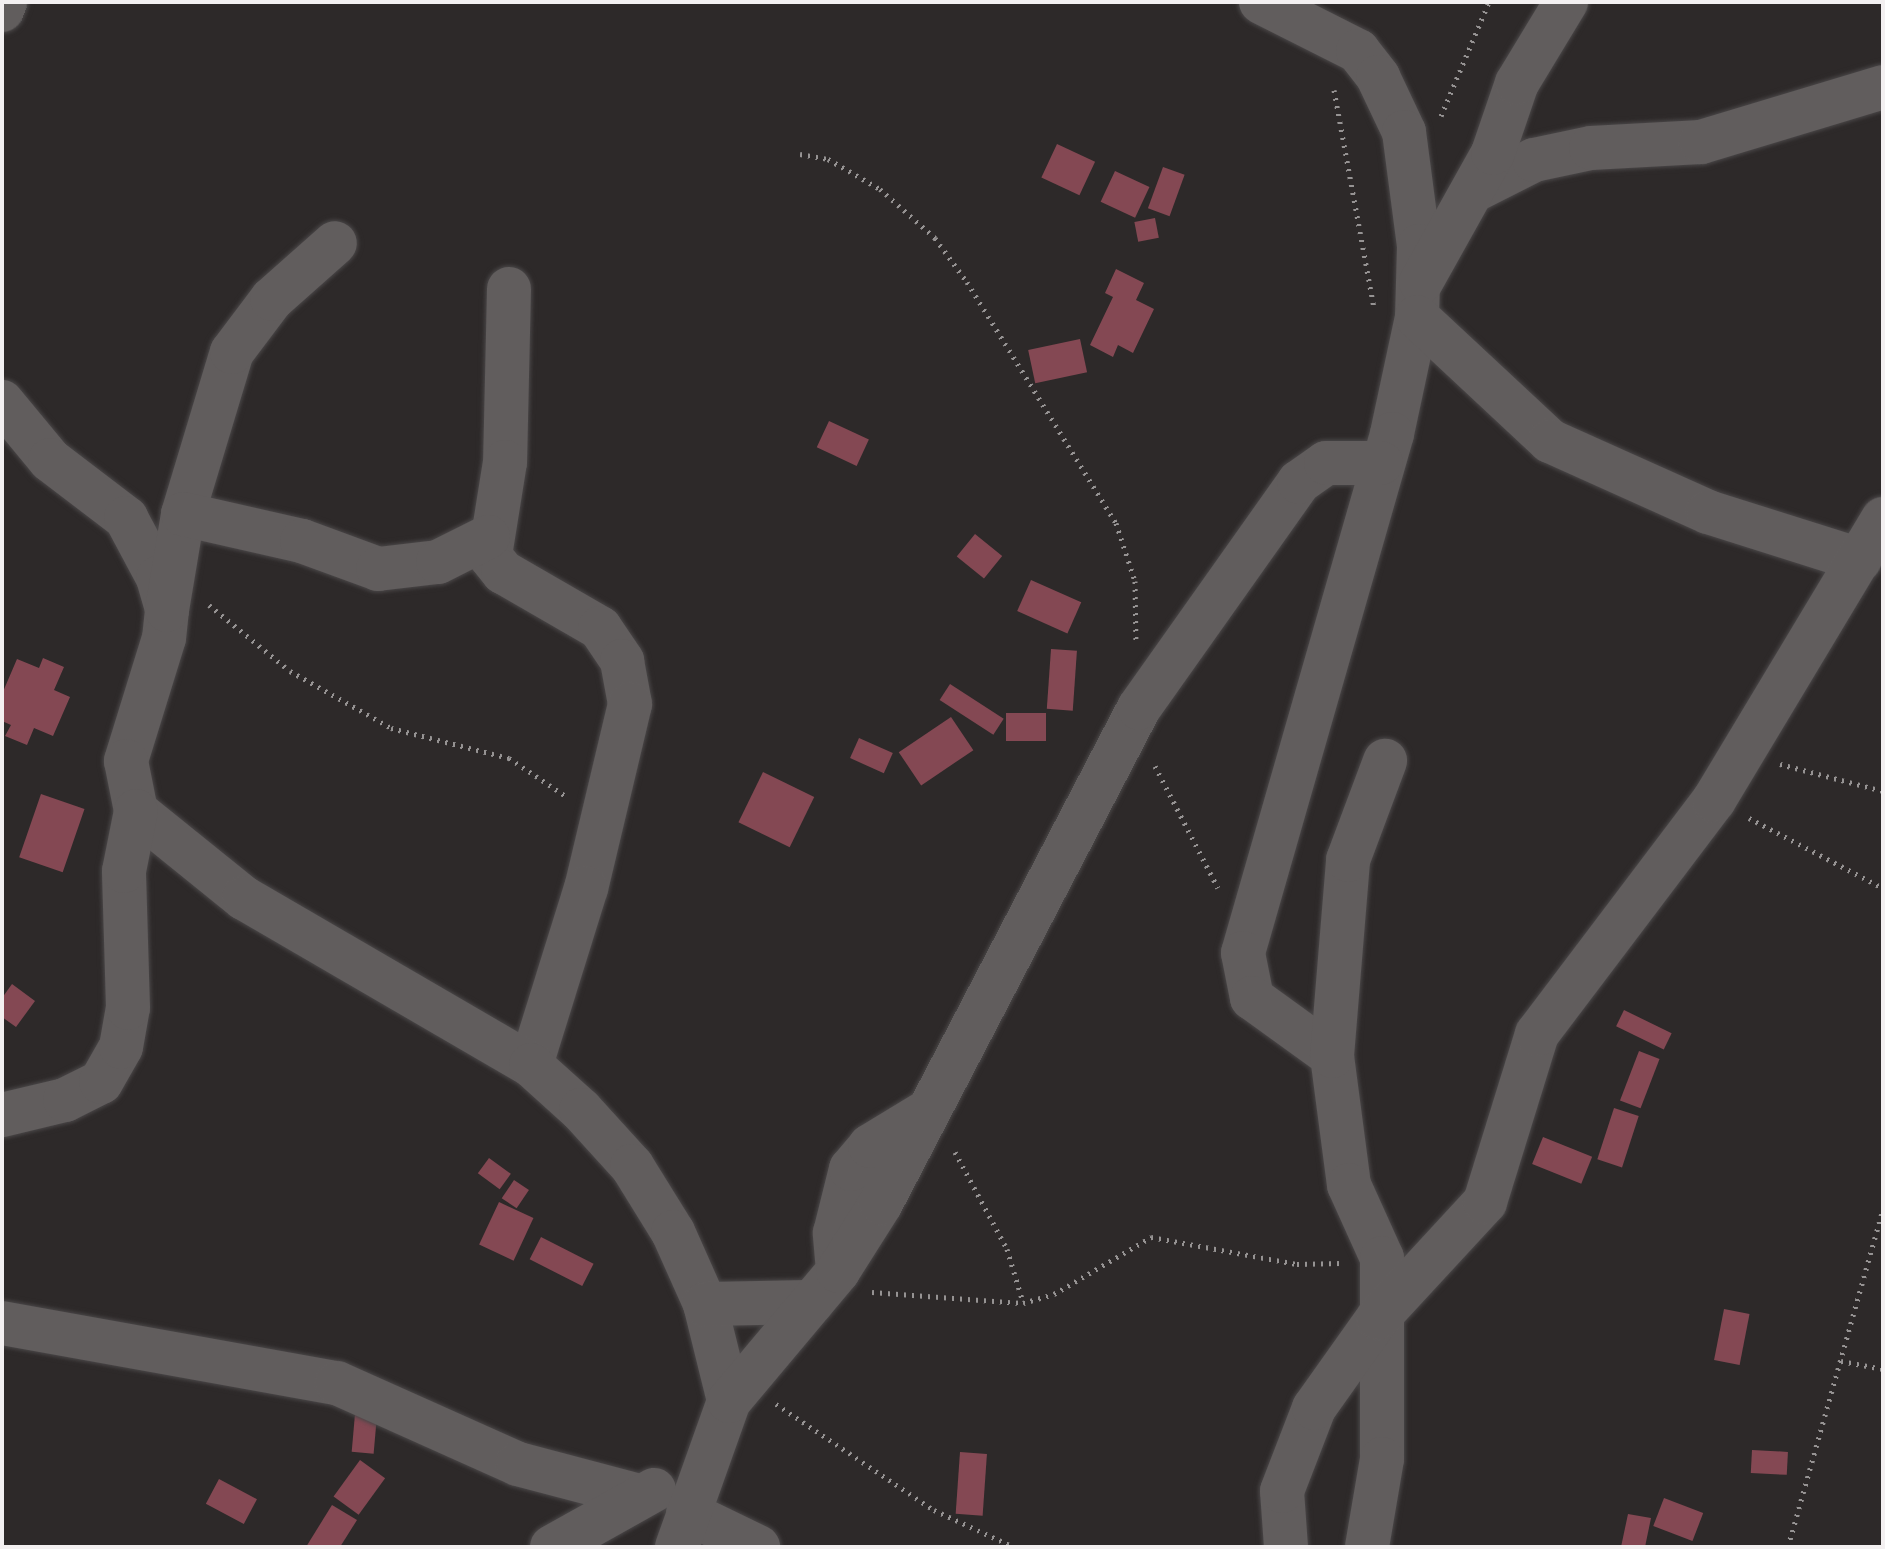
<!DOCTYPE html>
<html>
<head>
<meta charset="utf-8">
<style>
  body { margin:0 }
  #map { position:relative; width:1885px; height:1549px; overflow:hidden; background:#2d2929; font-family:Barlow,sans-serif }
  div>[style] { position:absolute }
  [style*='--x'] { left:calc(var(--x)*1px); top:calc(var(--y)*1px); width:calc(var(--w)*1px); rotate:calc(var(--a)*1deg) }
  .building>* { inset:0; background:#844853; transform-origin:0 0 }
  .path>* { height:5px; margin-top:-2.5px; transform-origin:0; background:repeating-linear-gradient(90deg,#969393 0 2px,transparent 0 8px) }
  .roads { filter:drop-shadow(0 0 2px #4a4748) drop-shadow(0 0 2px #4a4748) }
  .street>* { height:44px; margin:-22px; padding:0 22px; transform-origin:22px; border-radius:22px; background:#615d5d }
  span { translate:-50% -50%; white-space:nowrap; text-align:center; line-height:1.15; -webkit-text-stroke:6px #2d2929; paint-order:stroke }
  .frame { position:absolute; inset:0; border:4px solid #f3f0f1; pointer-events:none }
</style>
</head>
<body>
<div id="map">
  <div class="building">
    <div style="left:1057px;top:144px;width:42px;height:37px;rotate:25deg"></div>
    <div style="left:1163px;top:167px;width:23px;height:44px;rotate:20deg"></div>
    <div style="left:1115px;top:171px;width:38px;height:34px;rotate:25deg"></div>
    <div style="left:1155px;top:218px;width:20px;height:21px;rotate:79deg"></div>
    <div style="clip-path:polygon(1116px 269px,1144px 283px,1136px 300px,1154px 309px,1133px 353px,1118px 345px,1113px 357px,1090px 345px,1113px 297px,1105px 293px)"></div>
    <div style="left:1080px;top:339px;width:34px;height:53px;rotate:78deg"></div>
    <div style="left:829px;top:421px;width:44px;height:29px;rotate:25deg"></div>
    <div style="left:975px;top:534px;width:35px;height:29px;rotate:39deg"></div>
    <div style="left:1031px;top:580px;width:55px;height:34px;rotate:24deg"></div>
    <div style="left:1051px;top:649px;width:26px;height:60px;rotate:4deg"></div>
    <div style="clip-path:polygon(43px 658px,64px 667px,54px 690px,70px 697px,53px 736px,34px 728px,27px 745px,5px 736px,11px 725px,2px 721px,2px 694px,17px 659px,39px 668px)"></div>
    <div style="left:950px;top:684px;width:64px;height:19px;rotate:33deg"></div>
    <div style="left:1046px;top:713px;width:28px;height:40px;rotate:90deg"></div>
    <div style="left:951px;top:717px;width:40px;height:63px;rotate:56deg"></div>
    <div style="left:859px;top:738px;width:37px;height:22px;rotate:24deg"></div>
    <div style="left:763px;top:772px;width:57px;height:56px;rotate:26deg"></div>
    <div style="left:41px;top:794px;width:46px;height:67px;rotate:19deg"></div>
    <div style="clip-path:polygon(12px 984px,35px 1001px,16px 1027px,2px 1017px,2px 998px)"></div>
    <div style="left:1624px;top:1010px;width:53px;height:18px;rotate:26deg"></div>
    <div style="left:1639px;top:1051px;width:22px;height:53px;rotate:21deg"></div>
    <div style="left:1614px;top:1108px;width:26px;height:54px;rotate:18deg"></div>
    <div style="left:1543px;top:1137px;width:53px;height:29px;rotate:22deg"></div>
    <div style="left:489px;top:1158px;width:27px;height:19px;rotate:36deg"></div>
    <div style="left:514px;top:1180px;width:18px;height:22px;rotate:34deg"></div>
    <div style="left:499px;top:1202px;width:38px;height:47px;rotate:25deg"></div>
    <div style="left:541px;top:1237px;width:59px;height:25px;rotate:27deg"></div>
    <div style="left:1724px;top:1309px;width:26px;height:52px;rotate:11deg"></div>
    <div style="left:355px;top:1414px;width:22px;height:38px;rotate:5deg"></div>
    <div style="left:1752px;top:1450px;width:36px;height:23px;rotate:3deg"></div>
    <div style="left:960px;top:1452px;width:27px;height:62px;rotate:4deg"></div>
    <div style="left:360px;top:1460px;width:31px;height:45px;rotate:36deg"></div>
    <div style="left:219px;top:1479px;width:43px;height:28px;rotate:28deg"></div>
    <div style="left:1664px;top:1498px;width:42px;height:30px;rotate:21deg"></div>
    <div style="clip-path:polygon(332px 1505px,357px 1520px,340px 1547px,306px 1547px)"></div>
    <div style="clip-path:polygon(1628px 1514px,1651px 1518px,1645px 1547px,1621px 1547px)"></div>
  </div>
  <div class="path">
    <div style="--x:1334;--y:90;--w:222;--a:79.6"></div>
    <div style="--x:1441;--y:116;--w:124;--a:-67.2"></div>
    <div style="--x:800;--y:154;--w:28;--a:10"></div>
    <div style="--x:828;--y:159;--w:60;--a:30"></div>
    <div style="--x:880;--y:189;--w:74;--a:41.7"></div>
    <div style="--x:935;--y:238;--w:54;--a:54"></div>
    <div style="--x:967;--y:282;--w:283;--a:58.3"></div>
    <div style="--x:1116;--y:523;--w:61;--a:71.9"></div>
    <div style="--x:1135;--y:581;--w:61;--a:89.1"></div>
    <div style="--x:209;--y:605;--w:104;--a:39.2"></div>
    <div style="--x:290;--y:671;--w:116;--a:29.4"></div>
    <div style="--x:391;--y:728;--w:122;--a:14.3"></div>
    <div style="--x:509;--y:758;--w:70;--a:33.9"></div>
    <div style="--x:1780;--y:764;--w:106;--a:14.7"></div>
    <div style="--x:1155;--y:766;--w:137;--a:62.7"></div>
    <div style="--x:1749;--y:818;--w:151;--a:27.6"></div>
    <div style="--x:955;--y:1152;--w:110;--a:61.8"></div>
    <div style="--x:1007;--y:1249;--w:55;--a:73.2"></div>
    <div style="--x:872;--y:1292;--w:151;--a:4.2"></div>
    <div style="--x:1023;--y:1303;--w:32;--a:-16"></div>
    <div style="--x:1054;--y:1294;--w:113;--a:-30.4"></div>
    <div style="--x:1151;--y:1237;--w:148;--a:10.5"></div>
    <div style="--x:1297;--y:1264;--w:44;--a:-1.3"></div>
    <div style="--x:1841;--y:1361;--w:43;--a:10.8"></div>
    <div style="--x:776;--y:1404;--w:190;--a:33.9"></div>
    <div style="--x:934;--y:1510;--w:88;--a:24.8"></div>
    <div style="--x:1788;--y:1547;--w:352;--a:-74.3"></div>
  </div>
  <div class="roads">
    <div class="street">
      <div style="--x:1261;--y:2;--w:109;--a:26.8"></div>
      <div style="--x:1358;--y:51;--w:33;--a:52"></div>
      <div style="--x:1378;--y:77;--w:61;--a:64.7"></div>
      <div style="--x:1404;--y:132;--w:115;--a:82.5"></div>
      <div style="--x:1419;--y:246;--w:71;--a:91.6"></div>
      <div style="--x:1417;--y:317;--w:120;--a:102.1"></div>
      <div style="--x:1392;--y:434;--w:540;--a:106.02"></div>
      <div style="--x:1243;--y:953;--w:46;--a:78.7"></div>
      <div style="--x:1252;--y:998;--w:99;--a:35.9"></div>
      <div style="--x:1332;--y:1056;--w:130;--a:82.5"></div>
      <div style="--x:1349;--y:1185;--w:80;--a:65.7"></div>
      <div style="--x:1382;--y:1258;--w:201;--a:90"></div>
      <div style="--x:1382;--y:1459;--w:89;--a:99.7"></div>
      <div style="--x:2;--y:10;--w:9;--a:-69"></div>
      <div style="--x:1475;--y:190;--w:66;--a:-27"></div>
      <div style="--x:1534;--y:160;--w:58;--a:-11.9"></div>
      <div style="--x:1591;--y:148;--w:110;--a:-3.1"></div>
      <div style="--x:1701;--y:142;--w:190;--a:-16.8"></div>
      <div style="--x:1421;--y:282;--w:148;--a:-60.8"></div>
      <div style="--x:1493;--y:153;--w:74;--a:-71.1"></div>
      <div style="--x:1517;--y:83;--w:95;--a:-58.8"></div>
      <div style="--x:509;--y:289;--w:173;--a:91.3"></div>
      <div style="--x:505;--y:462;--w:95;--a:99.1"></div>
      <div style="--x:490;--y:556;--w:21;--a:51"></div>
      <div style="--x:503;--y:572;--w:112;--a:30"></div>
      <div style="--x:600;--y:628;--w:40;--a:56"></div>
      <div style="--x:622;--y:661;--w:44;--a:79.5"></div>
      <div style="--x:630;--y:704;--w:189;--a:103.4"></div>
      <div style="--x:586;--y:888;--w:185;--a:107.3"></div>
      <div style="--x:1417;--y:317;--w:182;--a:43"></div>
      <div style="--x:1550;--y:441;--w:173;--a:24.2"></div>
      <div style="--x:1708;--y:512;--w:159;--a:17.5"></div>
      <div style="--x:2;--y:402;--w:75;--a:50.4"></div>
      <div style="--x:50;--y:460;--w:96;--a:37.3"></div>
      <div style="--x:126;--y:518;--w:68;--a:61.9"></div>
      <div style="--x:158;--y:578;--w:33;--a:74"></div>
      <div style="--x:167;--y:610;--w:28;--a:96"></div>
      <div style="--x:164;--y:638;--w:129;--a:107.2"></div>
      <div style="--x:126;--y:761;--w:51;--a:78.7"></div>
      <div style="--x:136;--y:811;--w:139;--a:38.9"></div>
      <div style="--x:244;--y:898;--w:332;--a:30.2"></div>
      <div style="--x:531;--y:1065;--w:67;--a:42"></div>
      <div style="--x:581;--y:1110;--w:76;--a:47.7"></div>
      <div style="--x:632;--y:1166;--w:78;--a:58.2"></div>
      <div style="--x:673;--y:1232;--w:79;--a:66"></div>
      <div style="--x:705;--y:1304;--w:100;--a:76.1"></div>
      <div style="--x:183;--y:514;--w:169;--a:-73.2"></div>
      <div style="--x:232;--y:352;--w:66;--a:-53"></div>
      <div style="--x:272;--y:299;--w:84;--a:-41.6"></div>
      <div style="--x:167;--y:610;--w:97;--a:-80.5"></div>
      <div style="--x:183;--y:514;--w:122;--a:12.8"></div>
      <div style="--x:302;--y:541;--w:81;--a:20.2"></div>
      <div style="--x:378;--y:569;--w:60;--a:-6.7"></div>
      <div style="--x:438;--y:562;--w:56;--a:-26.6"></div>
      <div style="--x:1332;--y:1056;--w:197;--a:-85.3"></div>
      <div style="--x:1348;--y:860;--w:106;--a:-69.5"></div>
      <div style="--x:2;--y:1115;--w:65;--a:-13.4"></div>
      <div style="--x:65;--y:1100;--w:40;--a:-26.6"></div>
      <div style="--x:101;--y:1082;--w:40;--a:-60.3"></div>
      <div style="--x:121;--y:1047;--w:40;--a:-80"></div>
      <div style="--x:128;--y:1008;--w:137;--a:-91.7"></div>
      <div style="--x:124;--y:871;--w:61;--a:-78.7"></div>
      <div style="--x:838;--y:1271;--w:38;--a:-95"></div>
      <div style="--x:835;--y:1233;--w:66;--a:-76"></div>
      <div style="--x:851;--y:1169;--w:30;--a:-50"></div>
      <div style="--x:870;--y:1146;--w:66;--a:-31.3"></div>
      <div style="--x:705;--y:1304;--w:107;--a:-1.1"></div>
      <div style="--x:2;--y:1323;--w:340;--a:10.2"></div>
      <div style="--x:337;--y:1383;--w:198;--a:24.1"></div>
      <div style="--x:518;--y:1464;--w:125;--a:14.8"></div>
      <div style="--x:688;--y:1513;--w:78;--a:25.9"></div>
      <div style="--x:552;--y:1547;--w:117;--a:-29.2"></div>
      <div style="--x:677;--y:1547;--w:155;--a:-70.4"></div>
      <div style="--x:729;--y:1401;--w:170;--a:-50"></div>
      <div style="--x:838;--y:1271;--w:80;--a:-57.7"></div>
      <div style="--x:881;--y:1203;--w:558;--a:-62.47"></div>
      <div style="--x:1139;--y:708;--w:277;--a:-54.7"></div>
      <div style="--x:1299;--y:482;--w:33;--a:-35"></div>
      <div style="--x:1326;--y:463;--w:55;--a:0"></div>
      <div style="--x:1286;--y:1547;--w:56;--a:-94.1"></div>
      <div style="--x:1282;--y:1491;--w:89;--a:-68.9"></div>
      <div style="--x:1314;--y:1408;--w:110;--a:-54.6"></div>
      <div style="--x:1378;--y:1318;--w:158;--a:-47.3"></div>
      <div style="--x:1485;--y:1202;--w:176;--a:-72.8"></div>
      <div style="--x:1537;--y:1034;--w:293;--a:-52.9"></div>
      <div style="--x:1714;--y:800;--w:328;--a:-59"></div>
    </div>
  </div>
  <div class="frame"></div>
</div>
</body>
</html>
